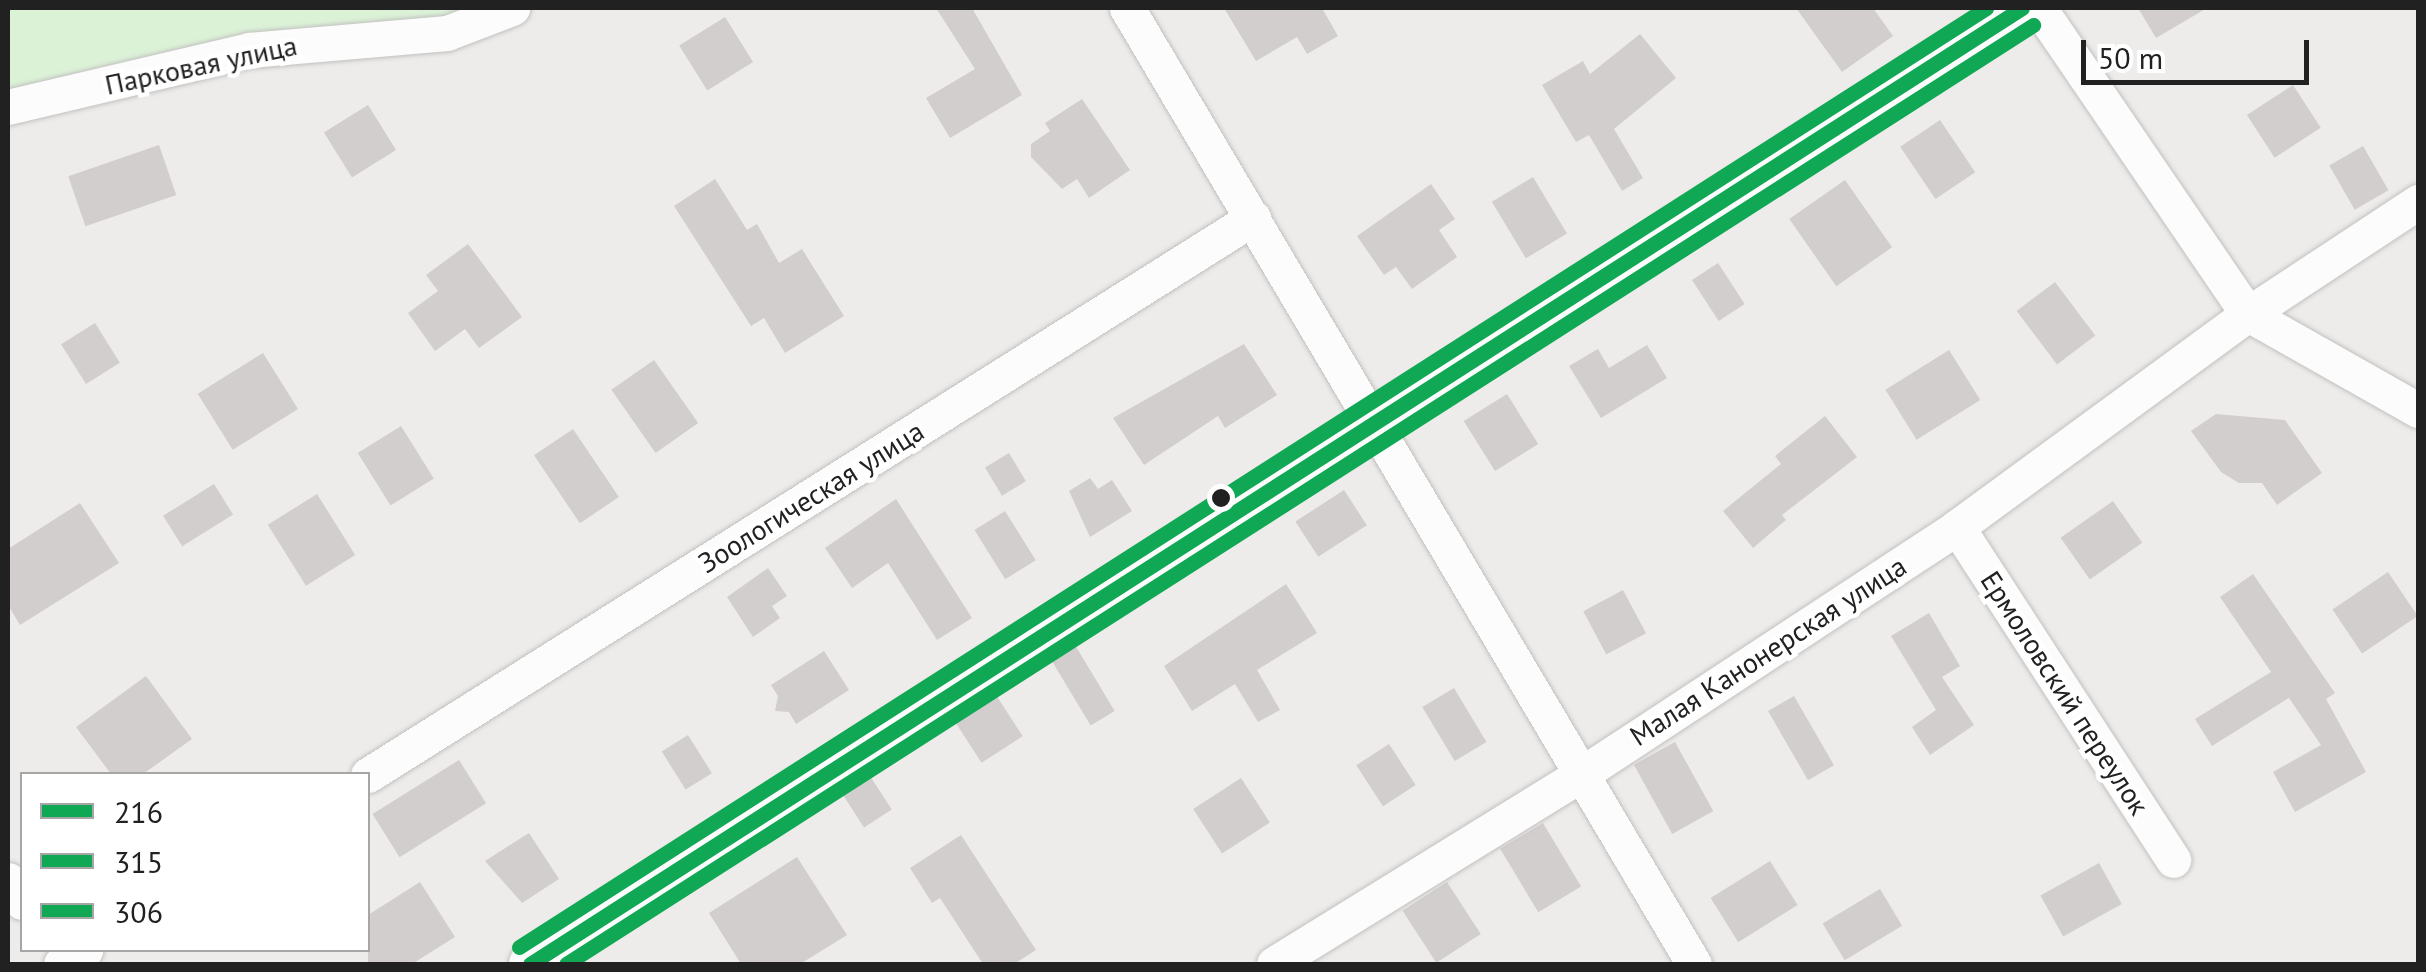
<!DOCTYPE html>
<html>
<head>
<meta charset="utf-8">
<style>
  body { margin:0 }
  #map { position:relative; width:2426px; height:972px; overflow:hidden; background:#eeecea; font-family:"PT Sans",sans-serif }
  div>[style] { position:absolute }
  [style*='--x'] { left:calc(var(--x)*1px); top:calc(var(--y)*1px); width:calc(var(--w)*1px); rotate:calc(var(--a)*1deg) }
  .park>* { inset:0; background:#dcf2d7 }
  .building>* { inset:0; background:#d1cecd; transform-origin:0 0 }
  .roads { filter:drop-shadow(0 0 2px #c2c1c0) drop-shadow(0 0 2px #c2c1c0) }
  .minor>* { height:35px; margin:-17.5px; padding:0 17.5px; transform-origin:17.5px; border-radius:17.5px; background:#fcfcfc }
  .tertiary>* { height:42px; margin:-21px; padding:0 21px; transform-origin:21px; border-radius:21px; background:#fcfcfc }
  .bus-1>* { height:15px; margin:-7.5px; padding:0 7.5px; transform-origin:7.5px; border-radius:7.5px; background:#10a855 }
  .bus-2>* { height:15px; margin:-7.5px; padding:0 7.5px; transform-origin:7.5px; border-radius:7.5px; background:#10a855 }
  .bus-3>* { height:15px; margin:-7.5px; padding:0 7.5px; transform-origin:7.5px; border-radius:7.5px; background:#10a855 }
  .dots>* { width:28px; height:28px; translate:-50% -50%; box-sizing:border-box; border:5px solid #fff; border-radius:50% }
  span { translate:-50% -50%; white-space:nowrap; text-align:center; line-height:1.15; -webkit-text-stroke:9px #fff; paint-order:stroke }
  .street-label { font-size:28px; color:#212121 }
  .frame { position:absolute; inset:0; border:10px solid #212121; pointer-events:none }
  .legend { position:absolute; left:20px; top:772px; width:350px; height:180px; box-sizing:border-box; background:#fff; border:2px solid #a6a6a6; margin:0; padding:12px 18px; list-style:none; font-size:30px; color:#212121 }
  .legend li { display:flex; align-items:center; gap:20px; height:50px }
  .legend b { width:50px; border:2px solid #a6a6a6 }
  .scale { position:absolute; left:2081px; top:40px; width:228px; height:45px; box-sizing:border-box; border:5px solid #212121; border-top:0; padding-left:12px; font-size:30px; line-height:35px; white-space:nowrap; color:#212121; -webkit-text-stroke:8px #fff; paint-order:stroke }
</style>
</head>
<body>
<div id="map">
  <div class="park">
    <div style="clip-path:polygon(8px 8px,487px 8px,8px 99px)"></div>
  </div>
  <div class="building">
    <div style="clip-path:polygon(936px 8px,972px 8px,1022px 95px,950px 138px,926px 98px,975px 69px)"></div>
    <div style="clip-path:polygon(1224px 8px,1322px 8px,1338px 36px,1307px 54px,1297px 37px,1256px 61px)"></div>
    <div style="clip-path:polygon(1796px 8px,1873px 8px,1893px 36px,1842px 72px)"></div>
    <div style="clip-path:polygon(2138px 8px,2207px 8px,2156px 38px)"></div>
    <div style="left:725px;top:17px;width:53px;height:54px;rotate:58deg"></div>
    <div style="clip-path:polygon(1640px 34px,1676px 78px,1614px 129px,1643px 178px,1622px 191px,1589px 135px,1576px 142px,1542px 85px,1583px 61px,1590px 74px)"></div>
    <div style="left:2293px;top:85px;width:51px;height:55px;rotate:57deg"></div>
    <div style="clip-path:polygon(1082px 99px,1130px 170px,1089px 198px,1077px 179px,1062px 189px,1031px 157px,1031px 144px,1050px 131px,1045px 123px)"></div>
    <div style="left:368px;top:105px;width:53px;height:52px;rotate:58deg"></div>
    <div style="left:1940px;top:120px;width:63px;height:48px;rotate:56deg"></div>
    <div style="left:159px;top:145px;width:53px;height:96px;rotate:71deg"></div>
    <div style="left:2363px;top:146px;width:51px;height:39px;rotate:60deg"></div>
    <div style="left:1533px;top:177px;width:66px;height:48px;rotate:59deg"></div>
    <div style="clip-path:polygon(715px 179px,747px 230px,757px 224px,779px 263px,802px 249px,844px 316px,785px 353px,764px 318px,751px 326px,674px 206px)"></div>
    <div style="left:1845px;top:180px;width:82px;height:68px;rotate:55deg"></div>
    <div style="clip-path:polygon(1431px 184px,1455px 219px,1439px 230px,1457px 257px,1412px 289px,1396px 267px,1384px 275px,1357px 236px)"></div>
    <div style="clip-path:polygon(468px 244px,522px 317px,479px 348px,465px 329px,435px 351px,408px 313px,438px 291px,426px 275px)"></div>
    <div style="left:1718px;top:263px;width:49px;height:31px;rotate:57deg"></div>
    <div style="left:2055px;top:282px;width:67px;height:48px;rotate:53deg"></div>
    <div style="left:95px;top:323px;width:47px;height:40px;rotate:58deg"></div>
    <div style="clip-path:polygon(1244px 344px,1277px 395px,1225px 428px,1218px 416px,1144px 465px,1113px 418px)"></div>
    <div style="clip-path:polygon(1647px 345px,1667px 378px,1601px 418px,1569px 366px,1598px 349px,1609px 368px)"></div>
    <div style="left:1949px;top:350px;width:59px;height:75px;rotate:58deg"></div>
    <div style="left:263px;top:353px;width:66px;height:77px;rotate:58deg"></div>
    <div style="left:654px;top:360px;width:77px;height:52px;rotate:55deg"></div>
    <div style="left:1507px;top:394px;width:59px;height:51px;rotate:58deg"></div>
    <div style="clip-path:polygon(2216px 414px,2285px 420px,2322px 473px,2277px 505px,2262px 483px,2239px 483px,2221px 472px,2191px 431px)"></div>
    <div style="clip-path:polygon(1825px 416px,1857px 457px,1782px 515px,1786px 520px,1753px 548px,1723px 511px,1781px 464px,1775px 456px)"></div>
    <div style="left:401px;top:426px;width:62px;height:51px;rotate:58deg"></div>
    <div style="left:573px;top:429px;width:82px;height:47px;rotate:56deg"></div>
    <div style="left:1009px;top:453px;width:33px;height:28px;rotate:59deg"></div>
    <div style="clip-path:polygon(1090px 478px,1098px 489px,1112px 480px,1132px 511px,1090px 537px,1069px 491px)"></div>
    <div style="left:214px;top:484px;width:36px;height:60px;rotate:58deg"></div>
    <div style="left:1344px;top:490px;width:42px;height:58px;rotate:57deg"></div>
    <div style="left:317px;top:494px;width:72px;height:58px;rotate:58deg"></div>
    <div style="clip-path:polygon(896px 499px,972px 618px,937px 640px,888px 563px,852px 588px,825px 548px)"></div>
    <div style="left:2113px;top:501px;width:51px;height:64px;rotate:55deg"></div>
    <div style="clip-path:polygon(80px 503px,119px 563px,20px 625px,8px 605px,8px 549px)"></div>
    <div style="left:1005px;top:511px;width:58px;height:36px;rotate:58deg"></div>
    <div style="clip-path:polygon(768px 568px,787px 596px,772px 606px,780px 618px,753px 637px,727px 597px)"></div>
    <div style="left:2388px;top:572px;width:53px;height:67px;rotate:56deg"></div>
    <div style="clip-path:polygon(2253px 574px,2335px 693px,2326px 699px,2366px 772px,2295px 812px,2273px 772px,2321px 745px,2289px 698px,2212px 746px,2195px 719px,2271px 672px,2220px 597px)"></div>
    <div style="clip-path:polygon(1286px 584px,1317px 633px,1257px 670px,1280px 710px,1258px 722px,1235px 684px,1192px 711px,1164px 666px)"></div>
    <div style="left:1623px;top:590px;width:49px;height:45px;rotate:62deg"></div>
    <div style="clip-path:polygon(1929px 613px,1960px 666px,1942px 677px,1974px 725px,1930px 755px,1912px 727px,1936px 710px,1891px 636px)"></div>
    <div style="left:1075px;top:645px;width:77px;height:28px;rotate:59deg"></div>
    <div style="clip-path:polygon(824px 651px,849px 690px,796px 724px,789px 712px,775px 711px,778px 696px,771px 685px)"></div>
    <div style="clip-path:polygon(146px 676px,192px 739px,143px 774px,111px 774px,76px 727px)"></div>
    <div style="left:1454px;top:688px;width:63px;height:37px;rotate:59deg"></div>
    <div style="left:996px;top:695px;width:49px;height:49px;rotate:57deg"></div>
    <div style="left:1794px;top:696px;width:80px;height:30px;rotate:60deg"></div>
    <div style="left:688px;top:735px;width:45px;height:31px;rotate:58deg"></div>
    <div style="left:1675px;top:742px;width:79px;height:47px;rotate:61deg"></div>
    <div style="left:1389px;top:744px;width:49px;height:39px;rotate:57deg"></div>
    <div style="left:459px;top:760px;width:51px;height:102px;rotate:58deg"></div>
    <div style="left:870px;top:776px;width:40px;height:33px;rotate:57deg"></div>
    <div style="left:1241px;top:778px;width:53px;height:57px;rotate:57deg"></div>
    <div style="left:1543px;top:823px;width:74px;height:50px;rotate:59deg"></div>
    <div style="clip-path:polygon(529px 833px,559px 879px,522px 903px,485px 861px)"></div>
    <div style="clip-path:polygon(961px 835px,1036px 950px,1014px 964px,983px 964px,940px 898px,932px 903px,910px 868px)"></div>
    <div style="clip-path:polygon(797px 857px,847px 935px,800px 964px,741px 964px,709px 913px)"></div>
    <div style="left:1770px;top:861px;width:52px;height:70px;rotate:58deg"></div>
    <div style="left:2099px;top:863px;width:47px;height:67px;rotate:61deg"></div>
    <div style="clip-path:polygon(420px 882px,455px 937px,412px 964px,368px 964px,368px 915px)"></div>
    <div style="left:1447px;top:882px;width:62px;height:53px;rotate:57deg"></div>
    <div style="left:1880px;top:889px;width:43px;height:67px;rotate:59deg"></div>
  </div>
  <div class="roads">
    <div class="minor">
      <div style="--x:1127;--y:8;--w:1111;--a:59.33"></div>
      <div style="--x:2039;--y:8;--w:371;--a:55.7"></div>
      <div style="--x:2248;--y:314;--w:195;--a:29.5"></div>
      <div style="--x:8;--y:107;--w:248;--a:-13.3"></div>
      <div style="--x:249;--y:50;--w:199;--a:-4.9"></div>
      <div style="--x:447;--y:33;--w:70;--a:-21"></div>
      <div style="--x:1957;--y:527;--w:397;--a:57"></div>
      <div style="--x:368;--y:775;--w:1046;--a:-32.19"></div>
      <div style="--x:8;--y:880;--w:26;--a:58"></div>
      <div style="--x:61;--y:964;--w:28;--a:-30"></div>
      <div style="--x:1274;--y:964;--w:360;--a:-31.7"></div>
      <div style="--x:1580;--y:775;--w:451;--a:-33.3"></div>
      <div style="--x:1957;--y:527;--w:361;--a:-36.2"></div>
      <div style="--x:2248;--y:314;--w:204;--a:-33.4"></div>
    </div>
    <div class="tertiary">
      <div style="--x:530;--y:964;--w:1772;--a:-32.65"></div>
    </div>
  </div>
  <div class="bus-1">
    <div style="--x:530;--y:964;--w:1772;--a:-32.65"></div>
  </div>
  <div class="bus-2">
    <div style="--x:566;--y:964;--w:1742;--a:-32.62"></div>
  </div>
  <div class="bus-3">
    <div style="--x:519;--y:947;--w:1742;--a:-32.62"></div>
  </div>
  <div class="dots">
    <div style="left:1221px;top:498px;background:#212121"></div>
  </div>
  <div class="street-label">
    <span style="left:201px;top:65px;rotate:-12deg">Парковая улица</span>
    <span style="left:811px;top:497px;rotate:-32deg">Зоологическая улица</span>
    <span style="left:1768px;top:651px;rotate:-33deg">Малая Канонерская улица</span>
    <span style="left:2065px;top:693px;rotate:57deg">Ермоловский переулок</span>
  </div>
  <div class="frame"></div>
  <ul class="legend">
  <li><b style="height:12px;background:#10a855"></b>216</li>
  <li><b style="height:12px;background:#10a855"></b>315</li>
  <li><b style="height:12px;background:#10a855"></b>306</li>
  </ul>
  <div class="scale">50 m</div>
</div>
</body>
</html>
